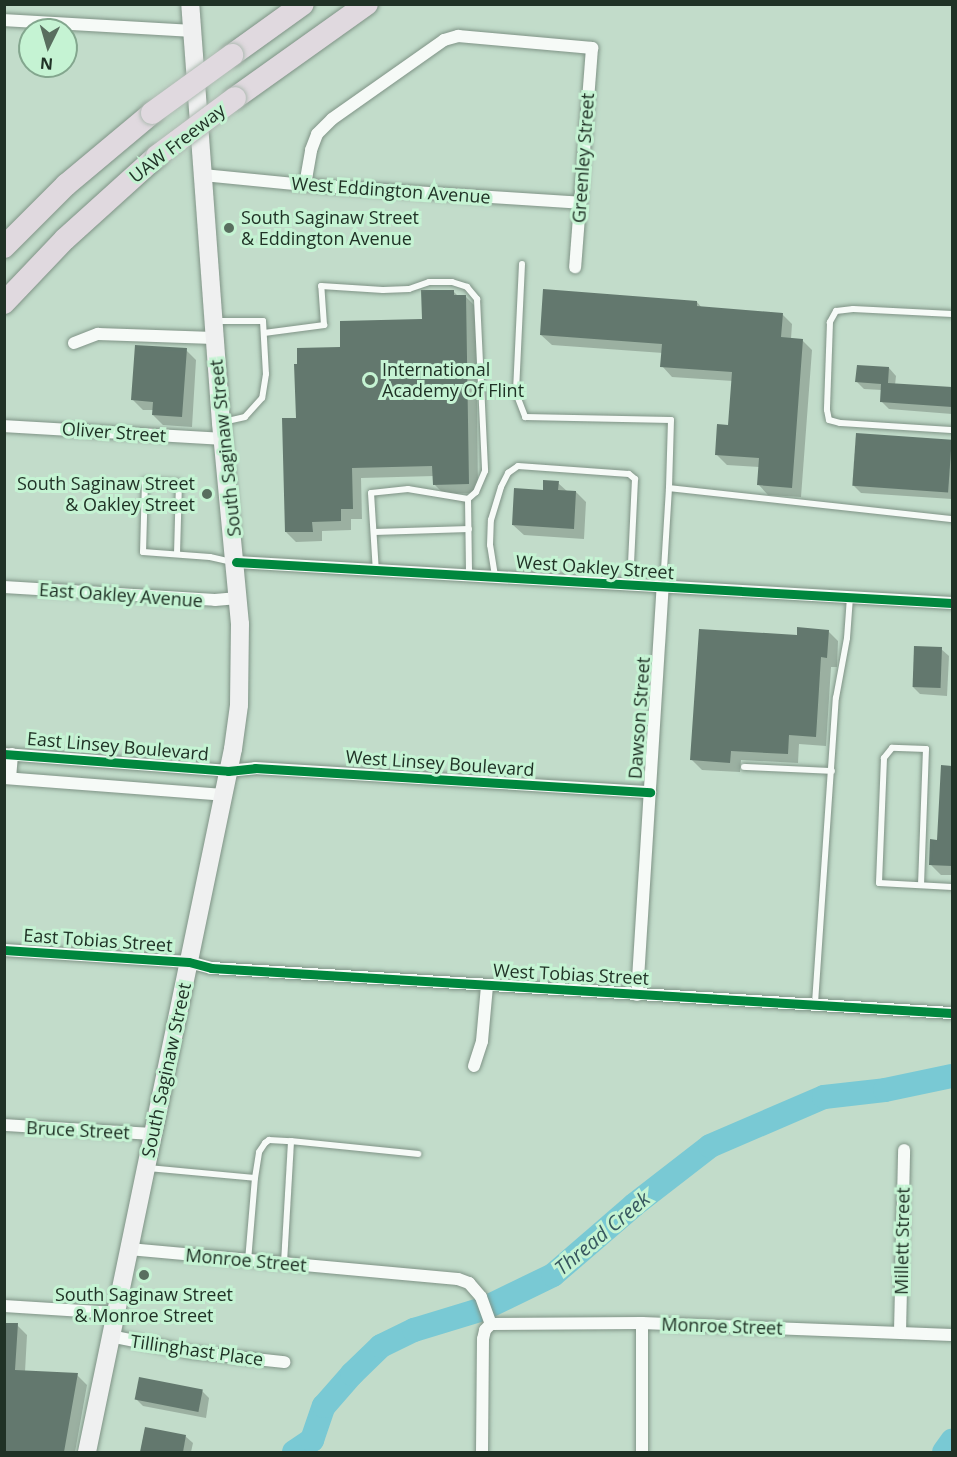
<!DOCTYPE html>
<html>
<head>
<meta charset="utf-8">
<style>
  body { margin:0 }
  #map { position:relative; width:957px; height:1457px; overflow:hidden; background:#c2dcca; font-family:"Open Sans",sans-serif }
  div>[style] { position:absolute }
  [style*='--x'] { left:calc(var(--x)*1px); top:calc(var(--y)*1px); width:calc(var(--w)*1px); rotate:calc(var(--a)*1deg) }
  .shadow>* { inset:0; background:#0003 }
  .river>* { height:24px; margin:-12px; padding:0 12px; transform-origin:12px; border-radius:12px; background:#79c9d4 }
  .building>* { inset:0; background:#63786e; transform-origin:0 0 }
  .roads { filter:drop-shadow(0 0 2px #7f9386) drop-shadow(0 0 2px #7f9386) }
  .lane>* { height:6px; margin:-3px; padding:0 3px; transform-origin:3px; border-radius:3px; background:#f6faf7 }
  .street>* { height:12px; margin:-6px; padding:0 6px; transform-origin:6px; border-radius:6px; background:#f6faf7 }
  .secondary>* { height:18px; margin:-9px; padding:0 9px; transform-origin:9px; border-radius:9px; background:#eff0f0 }
  .highway>* { height:22px; margin:-11px; padding:0 11px; transform-origin:11px; border-radius:11px; background:#e0d9df }
  .bridges { filter:drop-shadow(0 0 2px #adbab1) drop-shadow(0 0 2px #adbab1) }
  .highway-bridge>* { height:22px; margin:-11px; padding:0 11px; transform-origin:11px; border-radius:11px; background:#e0d9df }
  .cycleway>* { height:9px; margin:-4.5px; padding:0 4.5px; transform-origin:4.5px; border-radius:4.5px; background:#00873e }
  .dots>* { width:16px; height:16px; translate:-50% -50%; box-sizing:border-box; border:3px solid #c5f3d3; border-radius:50% }
  span { translate:-50% -50%; white-space:nowrap; text-align:center; line-height:1.15; -webkit-text-stroke:6px #c5f3d3; paint-order:stroke }
  .street-label { font-size:18px; color:#203226 }
  .poi-label { font-size:18px; color:#203226 }
  .left { translate:0 -50%; text-align:left }
  .right { translate:-100% -50%; text-align:right }
  .water-label { font-size:20px; color:#37575f; font-style:italic }
  .frame { position:absolute; inset:0; border:6px solid #203226; pointer-events:none }
  .north { position:absolute; left:18px; top:18px; width:60px; height:60px; box-sizing:border-box; background:#c5f3d3; border:2px solid #83a68e; border-radius:50%; rotate:185deg; font-size:16px; font-weight:700; line-height:24px; text-align:center; color:#203226 }
  .north::after { content:''; display:block; margin:auto; width:21px; height:27px; background:#596e5f; clip-path:polygon(50% 0,100% 100%,50% 72%,0 100%) }
</style>
</head>
<body>
<div id="map">
  <div class="shadow">
    <div style="clip-path:polygon(453px 291px,459px 297px,466px 297px,476px 307px,478px 493px,444px 494px,434px 484px,434px 476px,361px 478px,362px 519px,351px 519px,351px 530px,322px 531px,322px 541px,296px 542px,286px 532px,297px 419px,342px 348px,423px 320px)"></div>
    <div style="clip-path:polygon(697px 302px,702px 308px,782px 314px,792px 324px,791px 339px,802px 340px,812px 350px,801px 497px,768px 495px,758px 484px,759px 467px,727px 465px,717px 455px,729px 426px,733px 381px,672px 377px,662px 366px,663px 353px,552px 345px,541px 335px)"></div>
    <div style="clip-path:polygon(186px 350px,196px 360px,192px 427px,163px 425px,153px 415px,154px 410px,143px 410px,133px 400px)"></div>
    <div style="clip-path:polygon(889px 368px,896px 376px,895px 385px,952px 389px,952px 414px,889px 409px,882px 402px,882px 390px,864px 389px,857px 382px)"></div>
    <div style="clip-path:polygon(857px 434px,952px 441px,952px 499px,861px 493px,854px 486px)"></div>
    <div style="clip-path:polygon(558px 483px,568px 492px,576px 492px,586px 502px,584px 539px,524px 535px,513px 525px,544px 491px)"></div>
    <div style="clip-path:polygon(828px 631px,838px 641px,837px 667px,831px 667px,826px 746px,799px 744px,798px 763px,741px 760px,740px 772px,702px 770px,691px 759px,798px 637px)"></div>
    <div style="clip-path:polygon(941px 649px,949px 656px,947px 696px,920px 694px,913px 687px)"></div>
    <div style="clip-path:polygon(943px 767px,952px 767px,952px 875px,941px 875px,931px 865px,939px 841px)"></div>
    <div style="clip-path:polygon(4px 1324px,17px 1325px,27px 1335px,25px 1372px,77px 1375px,87px 1385px,75px 1452px,4px 1452px)"></div>
    <div style="clip-path:polygon(202px 1391px,209px 1398px,206px 1418px,143px 1406px,136px 1399px)"></div>
    <div style="clip-path:polygon(146px 1429px,185px 1436px,193px 1443px,191px 1452px,142px 1452px)"></div>
  </div>
  <div class="river">
    <div style="--x:294;--y:1452;--w:22;--a:-34"></div>
    <div style="--x:312;--y:1440;--w:36;--a:-71"></div>
    <div style="--x:324;--y:1406;--w:43;--a:-48.8"></div>
    <div style="--x:352;--y:1374;--w:40;--a:-44"></div>
    <div style="--x:381;--y:1346;--w:37;--a:-26"></div>
    <div style="--x:414;--y:1330;--w:72;--a:-16.9"></div>
    <div style="--x:483;--y:1309;--w:78;--a:-25.9"></div>
    <div style="--x:553;--y:1275;--w:107;--a:-40.8"></div>
    <div style="--x:634;--y:1205;--w:96;--a:-37.8"></div>
    <div style="--x:710;--y:1146;--w:124;--a:-23.3"></div>
    <div style="--x:824;--y:1097;--w:61;--a:-6.5"></div>
    <div style="--x:885;--y:1090;--w:68;--a:-11.8"></div>
    <div style="--x:944;--y:1452;--w:14;--a:-54"></div>
  </div>
  <div class="building">
    <div style="clip-path:polygon(543px 289px,697px 301px,697px 306px,783px 313px,781px 337px,803px 339px,792px 488px,757px 485px,759px 458px,715px 455px,717px 424px,728px 425px,732px 372px,660px 367px,662px 344px,540px 335px)"></div>
    <div style="clip-path:polygon(421px 290px,454px 290px,454px 295px,466px 295px,469px 484px,433px 485px,432px 466px,352px 468px,353px 509px,341px 509px,341px 521px,312px 522px,313px 532px,285px 532px,282px 418px,296px 418px,294px 364px,297px 364px,297px 348px,340px 347px,340px 321px,422px 319px)"></div>
    <div style="clip-path:polygon(135px 345px,187px 348px,182px 417px,152px 415px,153px 402px,131px 400px)"></div>
    <div style="clip-path:polygon(857px 365px,889px 367px,888px 383px,952px 387px,952px 407px,880px 402px,881px 384px,855px 382px)"></div>
    <div style="left:856px;top:433px;width:96px;height:53px;rotate:4deg"></div>
    <div style="clip-path:polygon(543px 480px,559px 481px,558px 490px,576px 491px,574px 529px,512px 525px,514px 488px,543px 490px)"></div>
    <div style="clip-path:polygon(797px 627px,829px 630px,827px 658px,821px 657px,816px 737px,789px 735px,788px 754px,731px 751px,730px 763px,690px 760px,699px 629px,797px 635px)"></div>
    <div style="left:914px;top:646px;width:28px;height:41px;rotate:2deg"></div>
    <div style="clip-path:polygon(941px 765px,952px 766px,952px 866px,929px 865px,930px 839px,937px 840px)"></div>
    <div style="clip-path:polygon(4px 1323px,18px 1323px,15px 1370px,78px 1373px,64px 1452px,4px 1452px)"></div>
    <div style="left:139px;top:1377px;width:65px;height:23px;rotate:11deg"></div>
    <div style="clip-path:polygon(145px 1427px,186px 1435px,183px 1452px,140px 1452px)"></div>
  </div>
  <div class="roads">
    <div class="lane">
      <div style="--x:522;--y:264;--w:129;--a:92.7"></div>
      <div style="--x:516;--y:393;--w:26;--a:69"></div>
      <div style="--x:525;--y:417;--w:146;--a:1.2"></div>
      <div style="--x:671;--y:420;--w:68;--a:91.7"></div>
      <div style="--x:952;--y:314;--w:99;--a:-177.1"></div>
      <div style="--x:853;--y:309;--w:17;--a:173"></div>
      <div style="--x:836;--y:311;--w:13;--a:119"></div>
      <div style="--x:830;--y:322;--w:88;--a:92"></div>
      <div style="--x:827;--y:410;--w:10;--a:79"></div>
      <div style="--x:829;--y:420;--w:11;--a:15"></div>
      <div style="--x:840;--y:423;--w:112;--a:3.6"></div>
      <div style="--x:217;--y:321;--w:46;--a:0"></div>
      <div style="--x:263;--y:321;--w:53;--a:86.8"></div>
      <div style="--x:266;--y:374;--w:24;--a:99"></div>
      <div style="--x:262;--y:398;--w:25;--a:132"></div>
      <div style="--x:245;--y:417;--w:22;--a:167"></div>
      <div style="--x:264;--y:333;--w:61;--a:-7.6"></div>
      <div style="--x:324;--y:325;--w:39;--a:-94"></div>
      <div style="--x:321;--y:286;--w:62;--a:3.7"></div>
      <div style="--x:383;--y:290;--w:26;--a:-2"></div>
      <div style="--x:409;--y:289;--w:21;--a:-19"></div>
      <div style="--x:429;--y:282;--w:23;--a:0"></div>
      <div style="--x:452;--y:282;--w:16;--a:18"></div>
      <div style="--x:467;--y:287;--w:16;--a:50"></div>
      <div style="--x:477;--y:299;--w:172;--a:87.3"></div>
      <div style="--x:485;--y:471;--w:23;--a:113"></div>
      <div style="--x:476;--y:492;--w:11;--a:139"></div>
      <div style="--x:468;--y:499;--w:61;--a:-170.5"></div>
      <div style="--x:408;--y:489;--w:37;--a:174"></div>
      <div style="--x:371;--y:493;--w:79;--a:86.4"></div>
      <div style="--x:468;--y:499;--w:76;--a:89.2"></div>
      <div style="--x:374;--y:532;--w:95;--a:-1.8"></div>
      <div style="--x:177;--y:554;--w:71;--a:-88.4"></div>
      <div style="--x:179;--y:483;--w:34;--a:-177"></div>
      <div style="--x:145;--y:481;--w:71;--a:91.6"></div>
      <div style="--x:143;--y:552;--w:67;--a:4.3"></div>
      <div style="--x:210;--y:557;--w:23;--a:13"></div>
      <div style="--x:495;--y:576;--w:31;--a:-99"></div>
      <div style="--x:490;--y:545;--w:25;--a:-88"></div>
      <div style="--x:491;--y:520;--w:34;--a:-73"></div>
      <div style="--x:501;--y:487;--w:16;--a:-63"></div>
      <div style="--x:508;--y:473;--w:12;--a:-35"></div>
      <div style="--x:518;--y:466;--w:111;--a:4.1"></div>
      <div style="--x:629;--y:474;--w:8;--a:40"></div>
      <div style="--x:635;--y:479;--w:106;--a:92.7"></div>
      <div style="--x:663;--y:586;--w:98;--a:-86.5"></div>
      <div style="--x:669;--y:488;--w:285;--a:6.3"></div>
      <div style="--x:744;--y:767;--w:88;--a:2.6"></div>
      <div style="--x:921;--y:885;--w:136;--a:-87.9"></div>
      <div style="--x:926;--y:749;--w:34;--a:-178"></div>
      <div style="--x:892;--y:748;--w:13;--a:129"></div>
      <div style="--x:884;--y:758;--w:125;--a:92.3"></div>
      <div style="--x:879;--y:883;--w:73;--a:3.1"></div>
      <div style="--x:815;--y:1003;--w:306;--a:-86.1"></div>
      <div style="--x:836;--y:698;--w:61;--a:-79.6"></div>
      <div style="--x:847;--y:638;--w:41;--a:-85.8"></div>
      <div style="--x:148;--y:1168;--w:107;--a:5.3"></div>
      <div style="--x:248;--y:1261;--w:83;--a:-85.2"></div>
      <div style="--x:255;--y:1178;--w:26;--a:-81"></div>
      <div style="--x:259;--y:1152;--w:11;--a:-56"></div>
      <div style="--x:265;--y:1143;--w:5;--a:-37"></div>
      <div style="--x:269;--y:1140;--w:22;--a:3"></div>
      <div style="--x:291;--y:1141;--w:128;--a:5.8"></div>
      <div style="--x:284;--y:1263;--w:122;--a:-86.7"></div>
    </div>
    <div class="street">
      <div style="--x:4;--y:20;--w:188;--a:3.3"></div>
      <div style="--x:203;--y:175;--w:102;--a:5.6"></div>
      <div style="--x:305;--y:185;--w:276;--a:3.7"></div>
      <div style="--x:305;--y:185;--w:36;--a:-80"></div>
      <div style="--x:311;--y:150;--w:17;--a:-69"></div>
      <div style="--x:317;--y:134;--w:21;--a:-45"></div>
      <div style="--x:332;--y:119;--w:137;--a:-35.2"></div>
      <div style="--x:444;--y:40;--w:15;--a:-16"></div>
      <div style="--x:458;--y:36;--w:135;--a:5.1"></div>
      <div style="--x:592;--y:48;--w:220;--a:94.4"></div>
      <div style="--x:74;--y:343;--w:26;--a:-21"></div>
      <div style="--x:98;--y:334;--w:116;--a:2"></div>
      <div style="--x:4;--y:426;--w:219;--a:3.4"></div>
      <div style="--x:236;--y:562;--w:717;--a:3.28"></div>
      <div style="--x:4;--y:587;--w:211;--a:3.5"></div>
      <div style="--x:215;--y:600;--w:23;--a:-5"></div>
      <div style="--x:4;--y:754;--w:225;--a:4.3"></div>
      <div style="--x:228;--y:771;--w:27;--a:-6"></div>
      <div style="--x:255;--y:768;--w:396;--a:3.5"></div>
      <div style="--x:4;--y:778;--w:220;--a:4.4"></div>
      <div style="--x:10;--y:778;--w:24;--a:-85"></div>
      <div style="--x:4;--y:950;--w:185;--a:3.7"></div>
      <div style="--x:189;--y:962;--w:23;--a:15"></div>
      <div style="--x:211;--y:968;--w:742;--a:3.48"></div>
      <div style="--x:637;--y:995;--w:409;--a:-86.4"></div>
      <div style="--x:474;--y:1066;--w:26;--a:-72"></div>
      <div style="--x:482;--y:1041;--w:55;--a:-84.8"></div>
      <div style="--x:4;--y:1125;--w:147;--a:3.5"></div>
      <div style="--x:129;--y:1249;--w:330;--a:5.2"></div>
      <div style="--x:458;--y:1279;--w:12;--a:20"></div>
      <div style="--x:469;--y:1283;--w:18;--a:49"></div>
      <div style="--x:481;--y:1297;--w:29;--a:70"></div>
      <div style="--x:4;--y:1306;--w:111;--a:3.6"></div>
      <div style="--x:491;--y:1324;--w:151;--a:-0.4"></div>
      <div style="--x:642;--y:1323;--w:310;--a:2.2"></div>
      <div style="--x:900;--y:1332;--w:182;--a:-88.7"></div>
      <div style="--x:110;--y:1336;--w:82;--a:11.3"></div>
      <div style="--x:190;--y:1352;--w:95;--a:6.1"></div>
      <div style="--x:482;--y:1452;--w:113;--a:-89.5"></div>
      <div style="--x:483;--y:1339;--w:9;--a:-77"></div>
      <div style="--x:485;--y:1330;--w:8;--a:-45"></div>
      <div style="--x:642;--y:1452;--w:129;--a:-90"></div>
    </div>
    <div class="secondary">
      <div style="--x:87;--y:1452;--w:718;--a:-78.27"></div>
      <div style="--x:233;--y:749;--w:44;--a:-82.2"></div>
      <div style="--x:239;--y:705;--w:81;--a:-89.3"></div>
      <div style="--x:240;--y:624;--w:202;--a:-95.4"></div>
      <div style="--x:221;--y:423;--w:420;--a:-94.2"></div>
    </div>
    <div class="highway">
      <div style="--x:232;--y:55;--w:87;--a:-35.7"></div>
      <div style="--x:235;--y:98;--w:162;--a:-35.5"></div>
      <div style="--x:4;--y:247;--w:88;--a:-45"></div>
      <div style="--x:66;--y:185;--w:112;--a:-39.9"></div>
      <div style="--x:4;--y:303;--w:88;--a:-46.4"></div>
      <div style="--x:65;--y:239;--w:124;--a:-42.1"></div>
    </div>
  </div>
  <div class="bridges">
    <div class="highway-bridge">
      <div style="--x:152;--y:113;--w:99;--a:-35.9"></div>
      <div style="--x:157;--y:156;--w:97;--a:-36.6"></div>
    </div>
  </div>
  <div class="cycleway">
    <div style="--x:236;--y:562;--w:717;--a:3.28"></div>
    <div style="--x:4;--y:754;--w:225;--a:4.3"></div>
    <div style="--x:228;--y:771;--w:27;--a:-6"></div>
    <div style="--x:255;--y:768;--w:396;--a:3.5"></div>
    <div style="--x:4;--y:950;--w:185;--a:3.7"></div>
    <div style="--x:189;--y:962;--w:23;--a:15"></div>
    <div style="--x:211;--y:968;--w:742;--a:3.48"></div>
  </div>
  <div class="dots">
    <div style="left:229px;top:228px;background:#596e5f"></div>
    <div style="left:370px;top:380px;background:#596e5f"></div>
    <div style="left:207px;top:494px;background:#596e5f"></div>
    <div style="left:144px;top:1275px;background:#596e5f"></div>
  </div>
  <div class="street-label">
    <span style="left:177px;top:143px;rotate:-38deg">UAW Freeway</span>
    <span style="left:583px;top:158px;rotate:-86deg">Greenley Street</span>
    <span style="left:391px;top:190px;rotate:4deg">West Eddington Avenue</span>
    <span style="left:114px;top:432px;rotate:4deg">Oliver Street</span>
    <span style="left:225px;top:448px;rotate:-96deg">South Saginaw Street</span>
    <span style="left:595px;top:567px;rotate:4deg">West Oakley Street</span>
    <span style="left:121px;top:595px;rotate:4deg">East Oakley Avenue</span>
    <span style="left:639px;top:718px;rotate:-86deg">Dawson Street</span>
    <span style="left:118px;top:746px;rotate:5deg">East Linsey Boulevard</span>
    <span style="left:440px;top:763px;rotate:4deg">West Linsey Boulevard</span>
    <span style="left:98px;top:940px;rotate:4deg">East Tobias Street</span>
    <span style="left:571px;top:974px;rotate:3deg">West Tobias Street</span>
    <span style="left:166px;top:1070px;rotate:-78deg">South Saginaw Street</span>
    <span style="left:78px;top:1130px;rotate:3deg">Bruce Street</span>
    <span style="left:902px;top:1241px;rotate:-89deg">Millett Street</span>
    <span style="left:246px;top:1260px;rotate:5deg">Monroe Street</span>
    <span style="left:722px;top:1326px;rotate:2deg">Monroe Street</span>
    <span style="left:197px;top:1350px;rotate:8deg">Tillinghast Place</span>
  </div>
  <div class="poi-label">
    <span class="left" style="left:241px;top:228px">South Saginaw Street<br>&amp; Eddington Avenue</span>
    <span class="left" style="left:382px;top:380px">International<br>Academy Of Flint</span>
    <span class="right" style="left:195px;top:494px">South Saginaw Street<br>&amp; Oakley Street</span>
    <span style="left:144px;top:1305px">South Saginaw Street<br>&amp; Monroe Street</span>
  </div>
  <div class="water-label">
    <span style="left:602px;top:1233px;rotate:-40deg">Thread Creek</span>
  </div>
  <div class="frame"></div>
  <div class="north">N</div>
</div>
</body>
</html>
